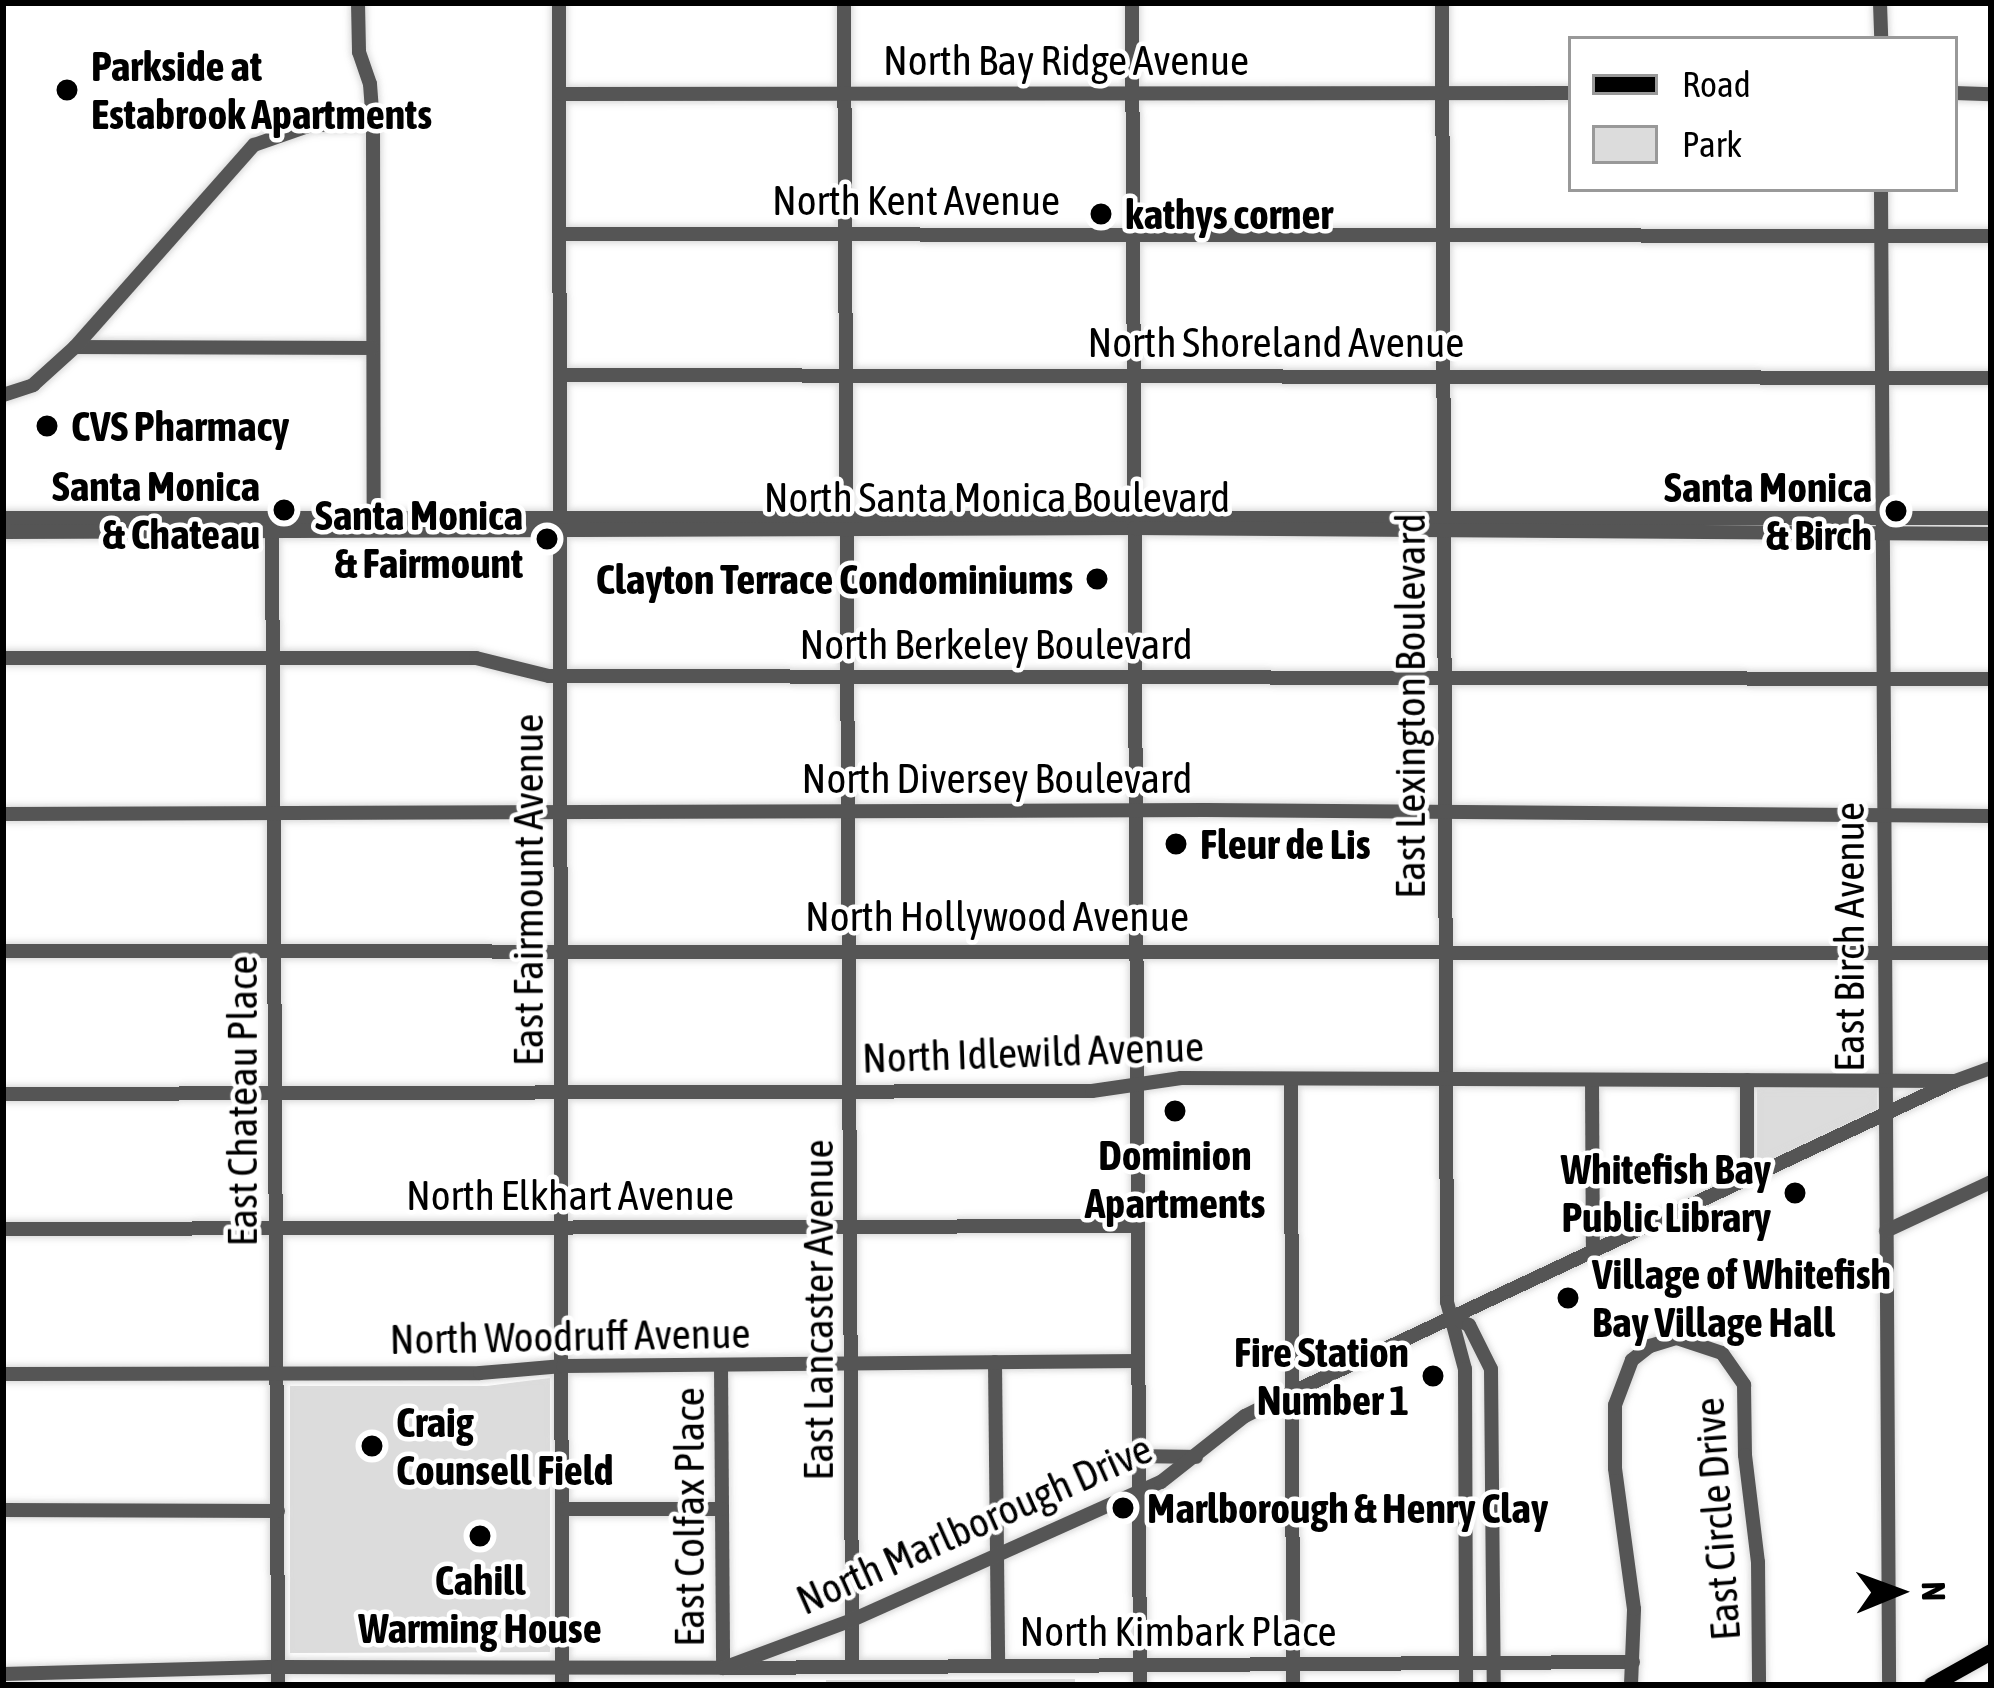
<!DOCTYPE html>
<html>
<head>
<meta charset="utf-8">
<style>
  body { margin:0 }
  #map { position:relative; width:1994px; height:1688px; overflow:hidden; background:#fff; font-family:"Asap Condensed",sans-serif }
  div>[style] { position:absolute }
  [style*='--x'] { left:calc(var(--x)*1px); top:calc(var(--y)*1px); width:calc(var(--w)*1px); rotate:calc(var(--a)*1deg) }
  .green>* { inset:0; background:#dcdcdc }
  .roads { filter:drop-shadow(0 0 3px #dbdbdb) drop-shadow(0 0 3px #dbdbdb) }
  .minor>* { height:14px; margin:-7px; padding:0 7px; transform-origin:7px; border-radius:7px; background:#555 }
  .major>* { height:16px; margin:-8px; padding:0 8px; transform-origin:8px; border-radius:8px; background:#000 }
  .dots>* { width:33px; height:33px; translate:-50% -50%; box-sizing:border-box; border:6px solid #fff; border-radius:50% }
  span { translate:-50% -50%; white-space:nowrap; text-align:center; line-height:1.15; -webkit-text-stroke:9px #fff; paint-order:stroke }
  .street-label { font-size:42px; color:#000 }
  .poi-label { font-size:42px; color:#000; font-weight:700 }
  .left { translate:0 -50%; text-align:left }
  .right { translate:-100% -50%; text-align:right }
  .frame { position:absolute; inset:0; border:6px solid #000; pointer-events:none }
  .legend { position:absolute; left:1568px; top:36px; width:390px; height:156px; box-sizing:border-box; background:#fff; border:3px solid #999; margin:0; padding:15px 21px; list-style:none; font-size:36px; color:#000 }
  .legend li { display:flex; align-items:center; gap:24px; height:60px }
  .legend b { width:60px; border:3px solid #999 }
  .north { position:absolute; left:1838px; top:1532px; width:120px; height:120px; -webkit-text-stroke:9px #fff; paint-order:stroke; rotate:89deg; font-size:33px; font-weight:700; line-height:48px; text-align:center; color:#000 }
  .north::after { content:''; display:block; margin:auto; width:42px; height:54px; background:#000; clip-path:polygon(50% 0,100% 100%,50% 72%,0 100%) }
</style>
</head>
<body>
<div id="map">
  <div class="green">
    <div style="clip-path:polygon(1757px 1088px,1877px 1088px,1877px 1109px,1757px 1166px)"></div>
    <div style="clip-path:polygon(550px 1378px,550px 1652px,290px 1653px,290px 1386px,487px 1386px)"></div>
    <div style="clip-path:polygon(1075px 1679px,1075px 1685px,826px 1685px,826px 1680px)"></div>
  </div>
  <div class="roads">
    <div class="minor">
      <div style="--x:358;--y:3;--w:49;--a:88.8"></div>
      <div style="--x:359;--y:52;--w:34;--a:71"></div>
      <div style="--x:370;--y:84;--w:40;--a:85.7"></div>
      <div style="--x:373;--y:124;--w:402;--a:89.9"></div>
      <div style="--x:559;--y:3;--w:1682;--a:89.9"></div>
      <div style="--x:844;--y:3;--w:1661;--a:89.72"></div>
      <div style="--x:1132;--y:3;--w:1682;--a:89.73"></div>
      <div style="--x:1442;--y:3;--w:1299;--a:89.78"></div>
      <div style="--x:1447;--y:1302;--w:69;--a:75"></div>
      <div style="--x:1465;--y:1369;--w:316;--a:89.8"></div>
      <div style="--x:1880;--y:3;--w:36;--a:88"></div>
      <div style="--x:1955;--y:93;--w:36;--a:2"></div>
      <div style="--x:561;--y:94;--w:1010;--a:-0.06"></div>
      <div style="--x:1881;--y:189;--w:1496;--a:89.69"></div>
      <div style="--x:560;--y:234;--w:1431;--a:0.08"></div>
      <div style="--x:75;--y:347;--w:297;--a:0.2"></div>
      <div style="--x:561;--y:375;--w:1430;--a:0.12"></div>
      <div style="--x:3;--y:395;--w:32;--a:-18"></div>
      <div style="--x:33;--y:385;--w:57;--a:-42.1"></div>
      <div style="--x:75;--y:347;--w:270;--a:-48.5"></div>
      <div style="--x:254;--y:145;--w:60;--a:-19.3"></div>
      <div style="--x:311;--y:125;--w:62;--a:-0.9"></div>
      <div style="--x:3;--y:518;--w:1988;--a:0"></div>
      <div style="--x:272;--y:522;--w:1163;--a:89.7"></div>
      <div style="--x:3;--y:532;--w:1131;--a:-0.2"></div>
      <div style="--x:1134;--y:528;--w:857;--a:0.4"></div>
      <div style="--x:3;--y:658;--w:473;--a:0"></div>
      <div style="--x:476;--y:658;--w:75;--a:13.9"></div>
      <div style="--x:549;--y:676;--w:1442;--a:0.12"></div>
      <div style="--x:3;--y:814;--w:1202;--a:-0.19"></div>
      <div style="--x:1205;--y:810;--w:786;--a:0.44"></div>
      <div style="--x:3;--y:951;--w:1988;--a:0.06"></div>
      <div style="--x:1291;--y:1079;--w:606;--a:89.81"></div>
      <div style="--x:1592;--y:1081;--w:168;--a:89.7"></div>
      <div style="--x:3;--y:1094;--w:1089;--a:-0.16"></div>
      <div style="--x:1092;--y:1091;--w:90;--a:-8.3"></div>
      <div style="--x:1181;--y:1078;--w:774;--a:0.22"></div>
      <div style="--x:1955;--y:1081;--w:38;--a:-20"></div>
      <div style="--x:1747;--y:1179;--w:99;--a:-90"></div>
      <div style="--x:3;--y:1229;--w:1134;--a:-0.15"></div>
      <div style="--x:1886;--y:1231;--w:116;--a:-25"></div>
      <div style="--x:1453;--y:1317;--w:18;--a:27"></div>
      <div style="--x:1469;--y:1325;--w:49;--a:63.4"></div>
      <div style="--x:1491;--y:1369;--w:316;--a:89.5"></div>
      <div style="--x:995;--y:1362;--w:302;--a:89.4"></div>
      <div style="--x:721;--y:1365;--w:303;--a:89.6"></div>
      <div style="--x:723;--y:1668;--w:910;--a:-0.38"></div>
      <div style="--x:3;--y:1374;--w:477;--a:-0.1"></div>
      <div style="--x:480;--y:1373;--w:83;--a:-4.8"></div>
      <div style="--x:563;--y:1366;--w:575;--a:-0.5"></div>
      <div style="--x:1139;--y:1456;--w:57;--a:1"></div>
      <div style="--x:564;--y:1509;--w:158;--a:0"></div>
      <div style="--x:3;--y:1510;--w:275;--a:0.2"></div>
      <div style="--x:3;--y:1674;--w:275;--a:-1.5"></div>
      <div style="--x:278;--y:1667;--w:445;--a:0.1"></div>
      <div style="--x:723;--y:1668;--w:138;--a:-20.4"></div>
      <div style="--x:852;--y:1620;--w:338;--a:-24.1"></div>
      <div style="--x:1161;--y:1482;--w:107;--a:-38.2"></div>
      <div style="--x:1245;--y:1416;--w:54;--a:-26.6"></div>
      <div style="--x:1293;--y:1392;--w:731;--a:-25.16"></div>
      <div style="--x:1631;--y:1685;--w:76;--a:-87.7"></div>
      <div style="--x:1634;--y:1609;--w:142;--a:-97.7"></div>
      <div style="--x:1615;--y:1468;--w:63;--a:-90"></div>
      <div style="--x:1615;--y:1405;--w:48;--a:-69.3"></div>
      <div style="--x:1632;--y:1360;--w:23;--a:-38"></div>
      <div style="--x:1650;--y:1346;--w:28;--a:-17"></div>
      <div style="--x:1677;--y:1338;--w:47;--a:18.4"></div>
      <div style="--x:1722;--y:1353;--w:39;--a:55"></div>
      <div style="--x:1744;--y:1385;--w:70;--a:89.2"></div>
      <div style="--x:1745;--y:1455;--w:108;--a:83.1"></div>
      <div style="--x:1758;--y:1562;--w:123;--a:89.5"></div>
    </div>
    <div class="major">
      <div style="--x:1932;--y:1685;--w:68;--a:-29.2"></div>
    </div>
  </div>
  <div class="dots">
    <div style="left:67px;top:90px;background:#000"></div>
    <div style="left:1101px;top:214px;background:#000"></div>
    <div style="left:47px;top:426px;background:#000"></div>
    <div style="left:284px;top:510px;background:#000"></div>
    <div style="left:1896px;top:511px;background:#000"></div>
    <div style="left:547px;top:539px;background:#000"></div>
    <div style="left:1097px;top:579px;background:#000"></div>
    <div style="left:1176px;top:844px;background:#000"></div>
    <div style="left:1175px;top:1111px;background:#000"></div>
    <div style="left:1795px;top:1193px;background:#000"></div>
    <div style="left:1568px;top:1298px;background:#000"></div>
    <div style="left:1433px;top:1376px;background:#000"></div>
    <div style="left:372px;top:1446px;background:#000"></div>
    <div style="left:1123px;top:1508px;background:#000"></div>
    <div style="left:480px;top:1536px;background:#000"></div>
  </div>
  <div class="street-label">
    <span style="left:1066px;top:60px">North Bay Ridge Avenue</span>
    <span style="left:916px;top:200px">North Kent Avenue</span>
    <span style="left:1276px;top:342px">North Shoreland Avenue</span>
    <span style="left:997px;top:497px">North Santa Monica Boulevard</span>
    <span style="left:996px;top:644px">North Berkeley Boulevard</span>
    <span style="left:1410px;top:706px;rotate:-90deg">East Lexington Boulevard</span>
    <span style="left:997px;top:778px">North Diversey Boulevard</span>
    <span style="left:528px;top:890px;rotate:-90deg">East Fairmount Avenue</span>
    <span style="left:997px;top:916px">North Hollywood Avenue</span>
    <span style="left:1849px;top:937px;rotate:-90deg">East Birch Avenue</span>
    <span style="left:1033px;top:1052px;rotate:-2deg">North Idlewild Avenue</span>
    <span style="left:242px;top:1101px;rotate:-90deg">East Chateau Place</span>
    <span style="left:570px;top:1195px">North Elkhart Avenue</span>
    <span style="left:818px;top:1310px;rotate:-90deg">East Lancaster Avenue</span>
    <span style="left:570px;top:1336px;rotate:-1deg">North Woodruff Avenue</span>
    <span style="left:689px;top:1517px;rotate:-90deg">East Colfax Place</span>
    <span style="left:1717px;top:1519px;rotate:-94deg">East Circle Drive</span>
    <span style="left:974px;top:1524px;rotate:-24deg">North Marlborough Drive</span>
    <span style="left:1178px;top:1631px">North Kimbark Place</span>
  </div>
  <div class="poi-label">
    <span class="left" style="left:91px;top:90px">Parkside at<br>Estabrook Apartments</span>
    <span class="left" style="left:1125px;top:214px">kathys corner</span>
    <span class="left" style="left:71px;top:426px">CVS Pharmacy</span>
    <span class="right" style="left:260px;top:510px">Santa Monica<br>&amp; Chateau</span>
    <span class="right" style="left:1872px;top:511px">Santa Monica<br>&amp; Birch</span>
    <span class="right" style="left:523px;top:539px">Santa Monica<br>&amp; Fairmount</span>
    <span class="right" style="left:1073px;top:579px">Clayton Terrace Condominiums</span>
    <span class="left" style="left:1200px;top:844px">Fleur de Lis</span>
    <span style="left:1175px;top:1179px">Dominion<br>Apartments</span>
    <span class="right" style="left:1771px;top:1193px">Whitefish Bay<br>Public Library</span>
    <span class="left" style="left:1592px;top:1298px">Village of Whitefish<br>Bay Village Hall</span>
    <span class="right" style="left:1409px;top:1376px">Fire Station<br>Number 1</span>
    <span class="left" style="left:396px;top:1446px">Craig<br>Counsell Field</span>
    <span class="left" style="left:1147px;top:1508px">Marlborough &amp; Henry Clay</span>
    <span style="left:480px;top:1604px">Cahill<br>Warming House</span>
  </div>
  <div class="frame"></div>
  <ul class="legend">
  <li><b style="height:15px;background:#000"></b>Road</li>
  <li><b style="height:33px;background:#dcdcdc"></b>Park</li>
  </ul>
  <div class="north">N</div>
</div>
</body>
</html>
